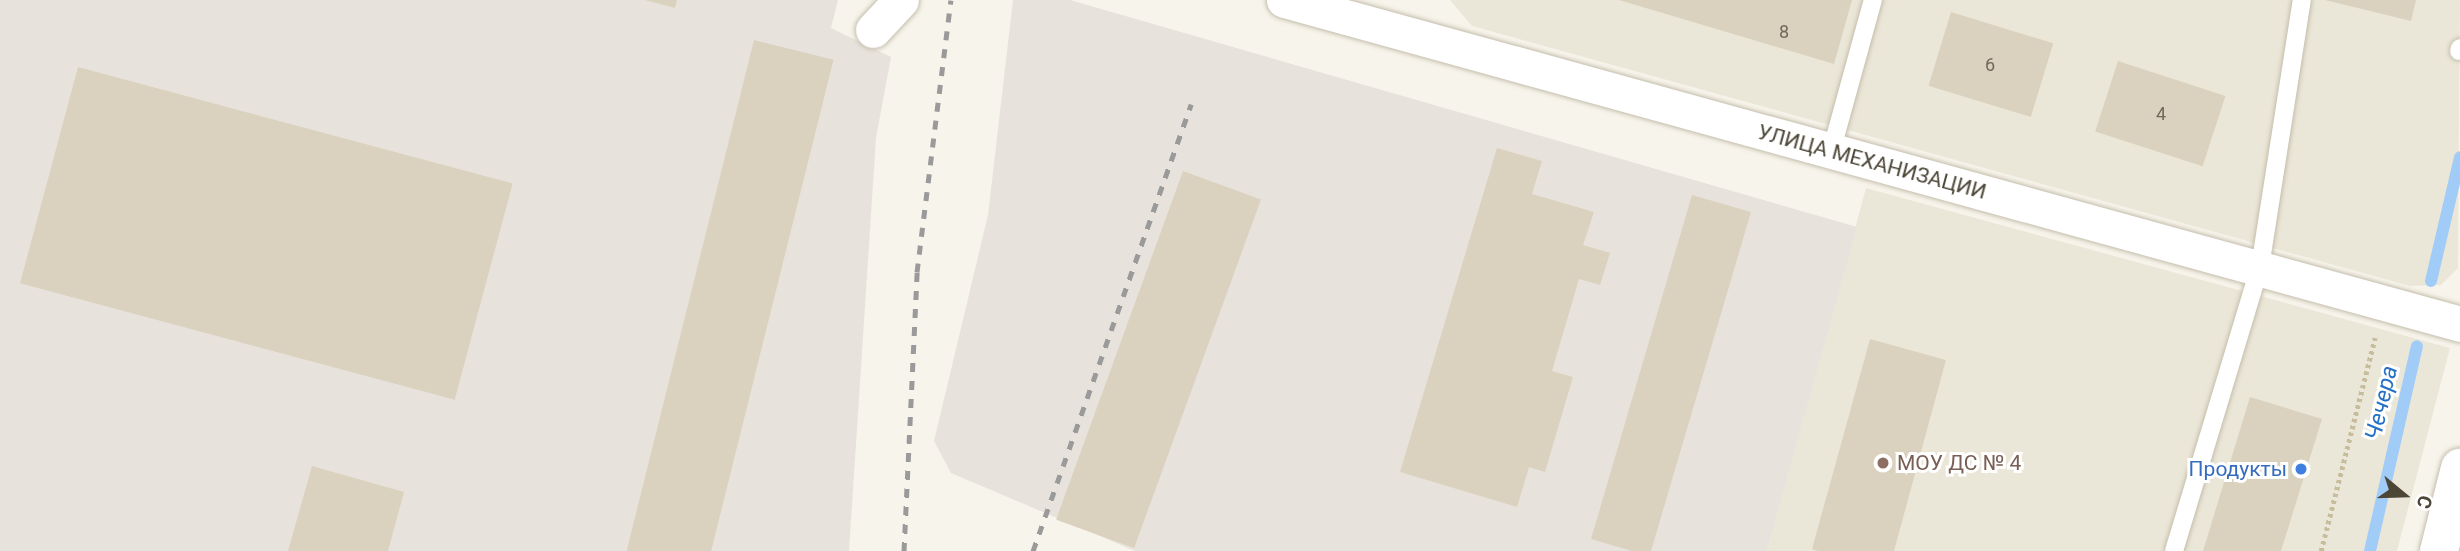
<!DOCTYPE html>
<html>
<head>
<meta charset="utf-8">
<style>
  body { margin:0 }
  #map { position:relative; width:2460px; height:551px; overflow:hidden; background:#f7f4eb; font-family:Roboto,sans-serif }
  div>[style] { position:absolute }
  [style*='--x'] { left:calc(var(--x)*1px); top:calc(var(--y)*1px); width:calc(var(--w)*1px); rotate:calc(var(--a)*1deg) }
  .residential>* { inset:0; background:#ebe7d8 }
  .industrial>* { inset:0; background:#e7e3dc }
  .stream>* { height:12px; margin:-6px; padding:0 6px; transform-origin:6px; border-radius:6px; background:#a2ccf8 }
  .building>* { inset:0; background:#dad2bf; transform-origin:0 0 }
  .path>* { height:4.5px; margin-top:-2.25px; transform-origin:0; background:repeating-linear-gradient(90deg,#c7bc9c 0 3.5px,transparent 0 7px) }
  .roads { filter:drop-shadow(0 0 2px #c4beac) drop-shadow(0 0 2px #c4beac) }
  .service>* { height:18px; margin:-9px; padding:0 9px; transform-origin:9px; border-radius:9px; background:#fff }
  .minor>* { height:35px; margin:-17.5px; padding:0 17.5px; transform-origin:17.5px; border-radius:17.5px; background:#fff }
  .tertiary>* { height:38px; margin:-19px; padding:0 19px; transform-origin:19px; border-radius:19px; background:#fff }
  .rail>* { height:5px; margin-top:-2.5px; transform-origin:0; background:repeating-linear-gradient(90deg,#9a9a9a 0 9px,transparent 0 18px) }
  .dots>* { width:19px; height:19px; translate:-50% -50%; box-sizing:border-box; border:4px solid #fff; border-radius:50% }
  span { translate:-50% -50%; white-space:nowrap; text-align:center; line-height:1.15; -webkit-text-stroke:6px #fff; paint-order:stroke }
  .number-label { font-size:18px; color:#706959 }
  .number-label span { -webkit-text-stroke-width:0 }
  .street-label { font-size:21px; color:#4c4637 }
  .education-label { font-size:21px; color:#785e54 }
  .left { translate:0 -50%; text-align:left }
  .shop-label { font-size:21px; color:#366cbe }
  .right { translate:-100% -50%; text-align:right }
  .water-label { font-size:23px; color:#2370c6; font-style:italic }
  .north { position:absolute; left:2369px; top:460px; width:70px; height:70px; -webkit-text-stroke:5px #fff; paint-order:stroke; rotate:109deg; font-size:19px; font-weight:700; line-height:28px; text-align:center; color:#4c4637 }
  .north::after { content:''; display:block; margin:auto; width:24px; height:32px; background:#4c4637; clip-path:polygon(50% 0,100% 100%,50% 72%,0 100%) }
</style>
</head>
<body>
<div id="map">
  <div class="residential">
    <div style="clip-path:polygon(1450px 0,2460px 0,2458px 268px,2441px 285px,2410px 286px,1472px 26px)"></div>
    <div style="clip-path:polygon(1866px 188px,2450px 348px,2397px 551px,1767px 551px)"></div>
  </div>
  <div class="industrial">
    <div style="clip-path:polygon(0 0,838px 0,831px 28px,891px 57px,876px 138px,849px 551px,0 551px)"></div>
    <div style="clip-path:polygon(1013px 0,1070px 0,1857px 227px,1767px 551px,1135px 551px,951px 473px,934px 441px,988px 215px)"></div>
  </div>
  <div class="stream">
    <div style="--x:2431;--y:281;--w:127;--a:-76.8"></div>
    <div style="--x:2370;--y:551;--w:210;--a:-77.1"></div>
  </div>
  <div class="building">
    <div style="clip-path:polygon(645px 0,677px 0,675px 8px)"></div>
    <div style="clip-path:polygon(1619px 0,1852px 0,1834px 64px)"></div>
    <div style="clip-path:polygon(2325px 0,2416px 0,2411px 21px)"></div>
    <div style="left:1951px;top:12px;width:107px;height:77px;rotate:17deg"></div>
    <div style="left:754px;top:40px;width:82px;height:526px;rotate:14deg"></div>
    <div style="left:2118px;top:61px;width:113px;height:74px;rotate:18deg"></div>
    <div style="left:78px;top:67px;width:450px;height:224px;rotate:15deg"></div>
    <div style="clip-path:polygon(1497px 148px,1542px 161px,1532px 194px,1594px 212px,1583px 245px,1610px 253px,1600px 285px,1579px 279px,1552px 371px,1573px 377px,1545px 472px,1529px 467px,1517px 507px,1400px 472px)"></div>
    <div style="left:1183px;top:171px;width:83px;height:371px;rotate:20deg"></div>
    <div style="clip-path:polygon(1692px 195px,1751px 212px,1651px 551px,1632px 551px,1591px 539px)"></div>
    <div style="clip-path:polygon(1870px 339px,1946px 360px,1894px 551px,1818px 551px,1812px 549px)"></div>
    <div style="clip-path:polygon(2250px 397px,2322px 419px,2281px 551px,2203px 551px)"></div>
    <div style="clip-path:polygon(312px 466px,404px 492px,388px 551px,288px 551px)"></div>
  </div>
  <div class="path">
    <div style="--x:2321;--y:551;--w:220;--a:-75.8"></div>
  </div>
  <div class="roads">
    <div class="service">
      <div style="--x:2459;--y:51;--w:3;--a:-72"></div>
      <div style="--x:1831;--y:152;--w:158;--a:-74.6"></div>
      <div style="--x:2174;--y:551;--w:297;--a:-73.2"></div>
      <div style="--x:2260;--y:267;--w:270;--a:-81.1"></div>
    </div>
    <div class="minor">
      <div style="--x:1284;--y:0;--w:1220;--a:15.4"></div>
      <div style="--x:873;--y:30;--w:41;--a:-47"></div>
    </div>
    <div class="tertiary">
      <div style="--x:2439;--y:551;--w:86;--a:-75.8"></div>
    </div>
  </div>
  <div class="rail">
    <div style="--x:904;--y:551;--w:279;--a:-87.3"></div>
    <div style="--x:917;--y:272;--w:274;--a:-82.9"></div>
    <div style="--x:1033;--y:551;--w:474;--a:-70.5"></div>
  </div>
  <div class="dots">
    <div style="left:1883px;top:463px;background:#8d6e63"></div>
    <div style="left:2301px;top:469px;background:#3f7fe0"></div>
  </div>
  <div class="number-label">
    <span style="left:1784px;top:32px">8</span>
    <span style="left:1990px;top:65px">6</span>
    <span style="left:2161px;top:114px">4</span>
  </div>
  <div class="street-label">
    <span style="left:1872px;top:162px;rotate:15deg">УЛИЦА МЕХАНИЗАЦИИ</span>
  </div>
  <div class="education-label">
    <span class="left" style="left:1897px;top:463px">МОУ ДС № 4</span>
  </div>
  <div class="shop-label">
    <span class="right" style="left:2287px;top:469px">Продукты</span>
  </div>
  <div class="water-label">
    <span style="left:2382px;top:403px;rotate:-77deg">Чечера</span>
  </div>
  <div class="north">С</div>
</div>
</body>
</html>
